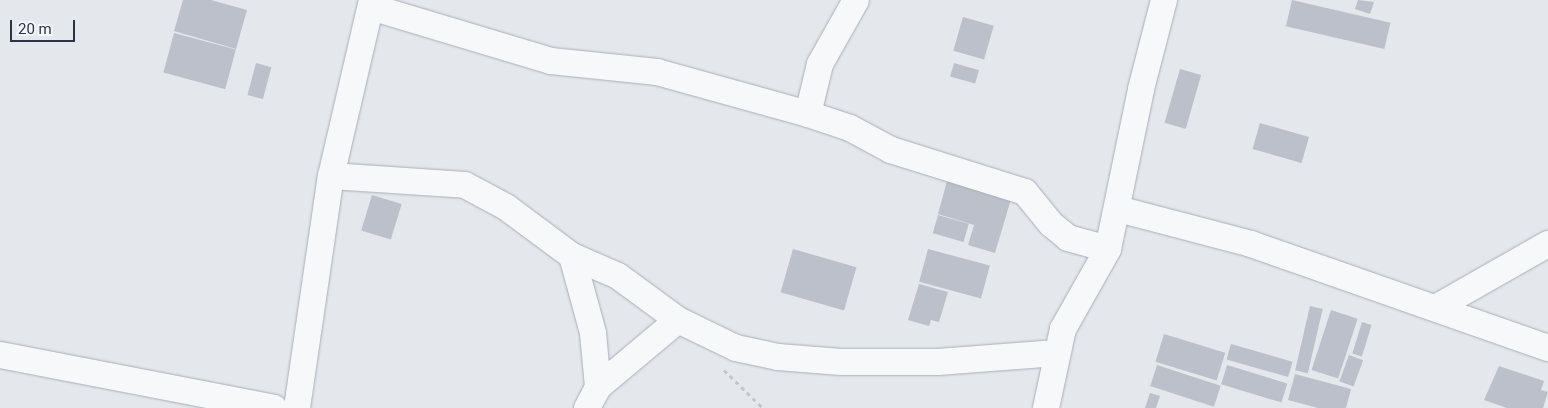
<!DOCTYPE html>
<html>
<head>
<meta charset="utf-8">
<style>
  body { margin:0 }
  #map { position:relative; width:1548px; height:408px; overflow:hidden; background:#e4e7ec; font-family:Roboto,sans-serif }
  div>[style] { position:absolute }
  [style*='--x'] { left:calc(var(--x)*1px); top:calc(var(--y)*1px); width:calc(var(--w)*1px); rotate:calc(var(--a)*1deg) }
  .building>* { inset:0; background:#bbc0ca; transform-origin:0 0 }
  .path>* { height:3px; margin-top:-1.5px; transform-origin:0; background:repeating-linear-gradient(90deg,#c2c5cb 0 4px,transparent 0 8px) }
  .roads { filter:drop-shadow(0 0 1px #a9aeb7) drop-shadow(0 0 1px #a9aeb7) }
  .minor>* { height:26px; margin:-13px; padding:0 13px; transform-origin:13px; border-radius:13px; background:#f7f8fa }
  span { translate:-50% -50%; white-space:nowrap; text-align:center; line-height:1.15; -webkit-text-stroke:4.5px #f4f6f9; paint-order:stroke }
  .scale { position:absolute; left:10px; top:20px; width:65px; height:22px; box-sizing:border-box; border:2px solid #2b3445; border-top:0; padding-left:6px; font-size:15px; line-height:18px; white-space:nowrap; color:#2b3445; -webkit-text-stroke:4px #f4f6f9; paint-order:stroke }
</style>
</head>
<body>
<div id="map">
  <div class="building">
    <div style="clip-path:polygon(183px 0,211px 0,247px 10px,236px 49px,174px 31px)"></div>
    <div style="left:1292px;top:0;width:101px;height:27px;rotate:13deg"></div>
    <div style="clip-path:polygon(1358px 0,1374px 2px,1370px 14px,1355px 9px)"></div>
    <div style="left:963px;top:17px;width:32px;height:35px;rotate:16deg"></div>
    <div style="left:174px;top:33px;width:64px;height:41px;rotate:15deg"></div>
    <div style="left:256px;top:63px;width:16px;height:33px;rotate:15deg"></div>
    <div style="left:954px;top:63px;width:26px;height:14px;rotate:16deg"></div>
    <div style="left:1180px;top:69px;width:22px;height:56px;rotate:16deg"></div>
    <div style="left:1260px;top:123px;width:51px;height:27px;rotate:16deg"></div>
    <div style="clip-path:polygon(947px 181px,1011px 199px,995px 253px,968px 245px,974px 225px,938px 214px)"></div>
    <div style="left:372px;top:195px;width:31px;height:37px;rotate:17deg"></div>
    <div style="left:938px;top:215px;width:32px;height:19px;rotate:16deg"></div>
    <div style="left:793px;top:249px;width:66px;height:45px;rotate:16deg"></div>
    <div style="left:928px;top:249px;width:64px;height:34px;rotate:15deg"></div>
    <div style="clip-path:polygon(919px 284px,948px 292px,939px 322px,931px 320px,929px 326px,908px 320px)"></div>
    <div style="left:1310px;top:306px;width:13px;height:66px;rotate:13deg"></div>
    <div style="left:1331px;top:310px;width:28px;height:63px;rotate:18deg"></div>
    <div style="left:1362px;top:322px;width:10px;height:33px;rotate:17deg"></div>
    <div style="left:1164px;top:334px;width:64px;height:29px;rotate:17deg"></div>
    <div style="left:1231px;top:344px;width:64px;height:16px;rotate:16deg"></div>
    <div style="left:1349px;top:355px;width:15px;height:28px;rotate:20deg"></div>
    <div style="left:1157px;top:365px;width:67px;height:22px;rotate:18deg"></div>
    <div style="left:1227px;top:365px;width:63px;height:20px;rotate:17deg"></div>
    <div style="clip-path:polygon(1499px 366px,1544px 381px,1541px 390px,1548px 392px,1543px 408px,1507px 408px,1484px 400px)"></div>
    <div style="clip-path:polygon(1295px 374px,1351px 389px,1346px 408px,1318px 408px,1288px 400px)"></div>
    <div style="clip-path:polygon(1150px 393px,1160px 396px,1156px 408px,1145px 408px)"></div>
  </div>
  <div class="path">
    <div style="--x:724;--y:370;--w:54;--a:44.3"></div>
  </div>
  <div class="roads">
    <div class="minor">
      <div style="--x:372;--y:0;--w:181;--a:103.1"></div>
      <div style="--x:331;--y:176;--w:134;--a:3.8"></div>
      <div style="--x:465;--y:185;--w:47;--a:28.2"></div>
      <div style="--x:506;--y:207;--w:82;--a:36.6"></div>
      <div style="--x:572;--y:256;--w:50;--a:23.5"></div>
      <div style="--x:618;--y:276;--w:74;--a:36.3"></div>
      <div style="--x:678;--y:320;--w:64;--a:25.8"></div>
      <div style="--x:736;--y:348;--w:43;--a:12.1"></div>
      <div style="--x:778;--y:357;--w:63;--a:4.5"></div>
      <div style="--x:841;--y:362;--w:97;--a:0"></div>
      <div style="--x:938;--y:362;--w:119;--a:-4.3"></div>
      <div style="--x:371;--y:7;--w:188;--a:16.7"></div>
      <div style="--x:551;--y:61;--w:107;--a:5.9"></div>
      <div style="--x:657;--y:72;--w:157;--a:15.5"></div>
      <div style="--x:808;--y:114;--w:44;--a:18.4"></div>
      <div style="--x:850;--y:128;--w:47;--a:28.2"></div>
      <div style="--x:891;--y:150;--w:140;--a:17.4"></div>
      <div style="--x:1025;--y:192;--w:41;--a:50.9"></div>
      <div style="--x:1051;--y:224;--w:22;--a:39"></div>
      <div style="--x:1068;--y:238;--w:41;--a:15.4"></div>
      <div style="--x:808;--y:114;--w:51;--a:-76.5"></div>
      <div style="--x:820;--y:64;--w:73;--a:-60.6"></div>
      <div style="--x:1118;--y:209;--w:138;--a:14.7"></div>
      <div style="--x:1251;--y:244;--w:315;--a:19.3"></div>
      <div style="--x:572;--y:256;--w:80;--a:74.7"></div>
      <div style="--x:593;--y:333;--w:54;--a:84.7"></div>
      <div style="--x:1437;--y:307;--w:128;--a:-29.6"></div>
      <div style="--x:0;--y:355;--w:279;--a:10.9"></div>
      <div style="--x:297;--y:408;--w:234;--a:-81.7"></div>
      <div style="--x:587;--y:408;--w:24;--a:-62"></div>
      <div style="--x:598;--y:387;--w:104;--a:-39.9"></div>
      <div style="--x:1046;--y:408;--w:81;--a:-77.9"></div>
      <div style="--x:1063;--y:329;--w:92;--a:-60.6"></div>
      <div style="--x:1108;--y:249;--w:163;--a:-78.3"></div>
      <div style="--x:1141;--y:89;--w:92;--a:-75.5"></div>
    </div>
  </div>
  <div class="scale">20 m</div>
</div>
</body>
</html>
